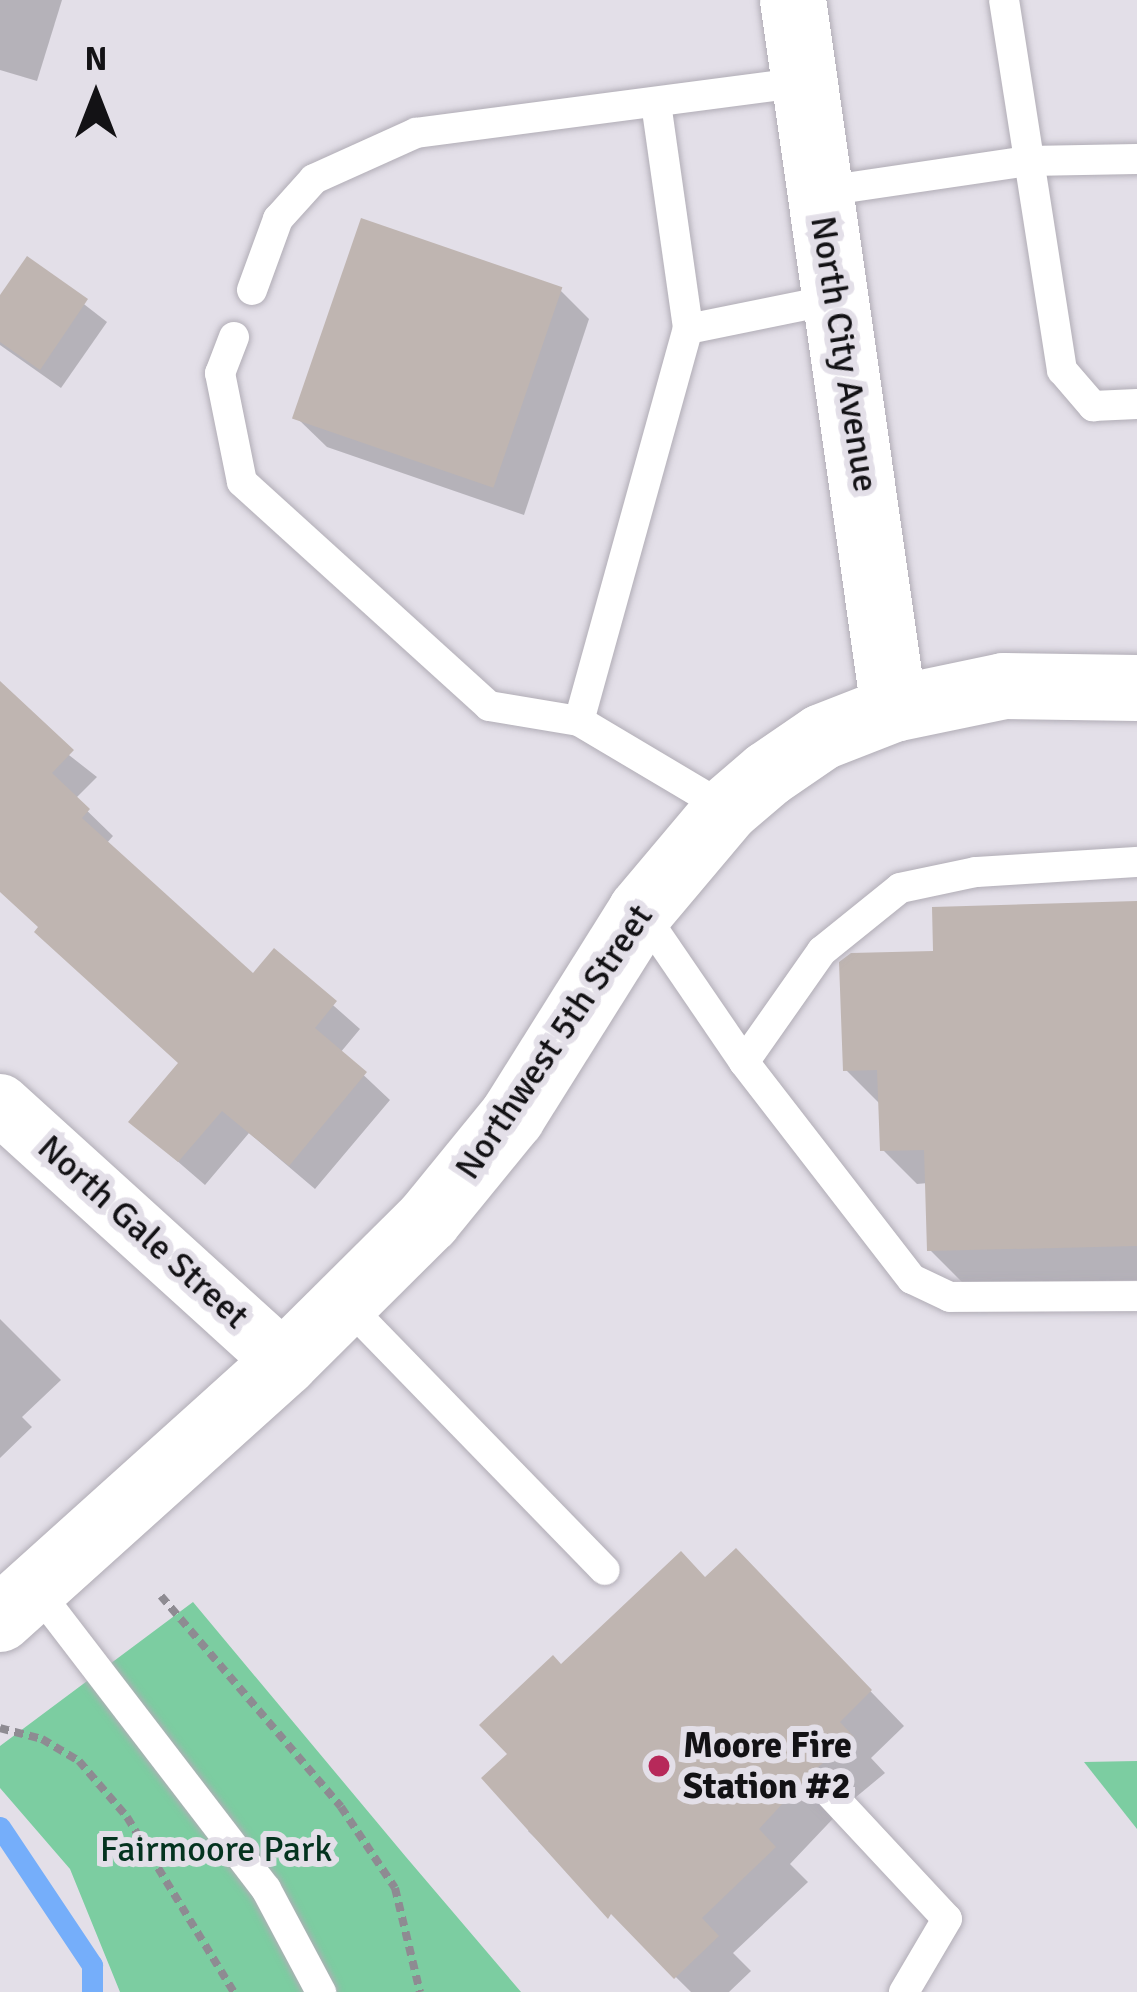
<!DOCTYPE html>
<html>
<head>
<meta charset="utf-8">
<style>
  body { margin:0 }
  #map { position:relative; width:1137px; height:1992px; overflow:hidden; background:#e3dfe8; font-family:Signika,sans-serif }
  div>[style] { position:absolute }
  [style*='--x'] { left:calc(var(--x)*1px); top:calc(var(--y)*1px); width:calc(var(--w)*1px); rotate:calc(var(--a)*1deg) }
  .green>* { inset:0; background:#7ccda1 }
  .shadow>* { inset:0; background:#0003 }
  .stream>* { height:21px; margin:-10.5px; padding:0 10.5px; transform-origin:10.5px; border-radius:10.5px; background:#75aefa }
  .building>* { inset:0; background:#bfb5b1; transform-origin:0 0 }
  .path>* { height:8px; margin-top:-4px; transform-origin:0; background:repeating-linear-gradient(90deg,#8e8b92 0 9px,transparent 0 15px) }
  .roads { filter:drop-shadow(0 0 3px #b1adb6) drop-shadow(0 0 3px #b1adb6) }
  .lane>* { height:30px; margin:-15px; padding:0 15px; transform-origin:15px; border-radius:15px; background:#fff }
  .street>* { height:60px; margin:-30px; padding:0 30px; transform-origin:30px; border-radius:30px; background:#fff }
  .secondary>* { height:66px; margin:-33px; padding:0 33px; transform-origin:33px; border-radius:33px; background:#fff }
  .dots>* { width:33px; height:33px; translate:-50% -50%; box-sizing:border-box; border:6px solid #e3dfe8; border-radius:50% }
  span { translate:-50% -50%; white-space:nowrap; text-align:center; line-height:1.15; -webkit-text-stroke:12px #e3dfe8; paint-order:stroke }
  .street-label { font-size:36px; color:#131215 }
  .poi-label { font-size:36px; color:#131215; font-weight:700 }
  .left { translate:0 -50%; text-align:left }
  .park-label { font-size:36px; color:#04331f }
  .north { position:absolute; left:36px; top:36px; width:120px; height:120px; -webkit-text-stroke:9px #e3dfe8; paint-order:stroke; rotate:0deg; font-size:33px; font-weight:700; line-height:48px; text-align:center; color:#131215 }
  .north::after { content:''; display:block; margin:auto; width:42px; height:54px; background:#131215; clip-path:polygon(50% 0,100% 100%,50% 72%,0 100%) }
</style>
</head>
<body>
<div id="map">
  <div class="green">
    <div style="clip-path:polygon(193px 1602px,406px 1857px,521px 1992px,120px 1992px,70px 1869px,0 1788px,0 1746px)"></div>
    <div style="clip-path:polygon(1137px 1761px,1137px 1829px,1084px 1762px)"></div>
  </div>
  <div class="shadow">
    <div style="clip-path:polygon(0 0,62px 0,37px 81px,0 70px)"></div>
    <div style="clip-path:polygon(27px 260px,107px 322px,61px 388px,0 345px,0 300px)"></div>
    <div style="clip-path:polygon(560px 290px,589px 319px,524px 515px,327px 447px,298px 419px)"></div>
    <div style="clip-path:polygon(0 701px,97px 777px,75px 799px,113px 836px,106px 844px,254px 977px,274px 953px,360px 1029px,340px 1053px,390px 1100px,315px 1189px,249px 1133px,205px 1185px,132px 1122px,181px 1064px,0 889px)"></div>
    <div style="clip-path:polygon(1137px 904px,1137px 1280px,964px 1284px,930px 1250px,928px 1183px,917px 1184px,883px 1150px,881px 1105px,846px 1070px,936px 954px)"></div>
    <div style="clip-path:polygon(0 1319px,61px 1380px,22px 1417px,32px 1427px,0 1458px)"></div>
    <div style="clip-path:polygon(706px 1580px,769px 1586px,904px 1726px,871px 1758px,885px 1773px,844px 1807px,790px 1864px,808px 1882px,733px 1953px,751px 1971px,729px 1992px,691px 1992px,528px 1831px,533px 1826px,511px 1755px,561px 1668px)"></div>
  </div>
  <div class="stream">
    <div style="--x:0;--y:1827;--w:166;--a:56.3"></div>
    <div style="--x:92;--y:1965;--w:27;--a:90"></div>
  </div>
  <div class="building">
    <div style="left:361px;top:218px;width:213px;height:212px;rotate:19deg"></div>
    <div style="clip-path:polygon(27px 256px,88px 299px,40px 370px,0 342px,0 295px)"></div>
    <div style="clip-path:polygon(0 681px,74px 750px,52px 773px,90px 809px,82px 818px,253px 973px,274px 948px,337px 1001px,315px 1028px,367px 1072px,289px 1166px,222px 1111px,178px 1162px,128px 1122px,178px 1063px,34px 932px,38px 927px,0 892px)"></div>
    <div style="clip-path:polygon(1137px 901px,1137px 1246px,927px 1251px,924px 1150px,880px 1151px,877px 1070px,843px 1071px,839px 962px,851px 953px,933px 951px,932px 907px)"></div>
    <div style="clip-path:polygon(736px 1548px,872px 1690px,840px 1722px,854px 1737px,810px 1774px,759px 1829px,776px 1847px,702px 1918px,719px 1936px,674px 1979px,611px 1914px,608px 1919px,481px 1778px,507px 1754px,479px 1725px,553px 1655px,561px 1664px,681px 1551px,705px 1577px)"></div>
  </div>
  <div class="path">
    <div style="--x:161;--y:1596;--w:277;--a:49.5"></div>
    <div style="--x:341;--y:1807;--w:97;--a:56.3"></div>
    <div style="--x:395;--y:1888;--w:107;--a:76.5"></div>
    <div style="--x:0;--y:1728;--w:43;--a:14.7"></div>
    <div style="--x:42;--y:1739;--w:43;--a:30.7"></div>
    <div style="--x:79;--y:1761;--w:74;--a:49.4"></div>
    <div style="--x:127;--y:1817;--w:205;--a:58.6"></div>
  </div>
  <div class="roads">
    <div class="lane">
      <div style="--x:1004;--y:0;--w:375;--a:81.1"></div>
      <div style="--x:1062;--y:370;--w:48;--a:49.3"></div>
      <div style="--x:1093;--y:406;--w:44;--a:-2.6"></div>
      <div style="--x:656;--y:103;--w:228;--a:81.9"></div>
      <div style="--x:818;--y:192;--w:213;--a:-8.4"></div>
      <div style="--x:1029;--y:161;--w:108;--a:-1.1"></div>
      <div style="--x:252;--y:290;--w:76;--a:-69.9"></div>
      <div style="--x:278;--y:219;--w:54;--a:-48"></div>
      <div style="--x:314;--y:179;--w:112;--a:-24.3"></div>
      <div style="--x:416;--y:133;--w:391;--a:-7.5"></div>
      <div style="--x:234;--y:337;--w:39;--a:111"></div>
      <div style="--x:220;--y:373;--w:111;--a:78.6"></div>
      <div style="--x:242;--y:482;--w:333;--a:42.2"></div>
      <div style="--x:489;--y:706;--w:91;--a:9.5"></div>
      <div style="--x:579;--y:721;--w:172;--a:30.7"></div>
      <div style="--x:579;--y:721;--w:407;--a:-74.5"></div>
      <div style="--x:688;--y:329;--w:150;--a:-11.5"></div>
      <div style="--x:641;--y:911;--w:183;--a:55.7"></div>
      <div style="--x:744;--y:1062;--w:274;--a:52.3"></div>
      <div style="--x:912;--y:1279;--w:42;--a:25.3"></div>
      <div style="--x:950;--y:1297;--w:187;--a:-0.3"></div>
      <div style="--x:744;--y:1062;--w:136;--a:-54.9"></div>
      <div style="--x:822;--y:951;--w:100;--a:-38.9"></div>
      <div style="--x:900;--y:888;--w:78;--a:-11.9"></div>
      <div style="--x:976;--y:872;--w:161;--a:-3.6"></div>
      <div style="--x:346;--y:1304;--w:371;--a:45.8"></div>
      <div style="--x:35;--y:1588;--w:379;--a:52.5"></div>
      <div style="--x:266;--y:1889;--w:117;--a:61.9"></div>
      <div style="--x:824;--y:1787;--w:180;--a:47"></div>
      <div style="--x:947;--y:1919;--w:85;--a:120.5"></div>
    </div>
    <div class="street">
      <div style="--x:0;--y:1104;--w:384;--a:42.2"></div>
    </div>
    <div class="secondary">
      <div style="--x:793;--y:0;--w:716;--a:81.89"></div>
      <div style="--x:0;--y:1619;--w:384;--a:-42"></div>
      <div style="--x:285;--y:1362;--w:202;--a:-44.8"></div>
      <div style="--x:428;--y:1220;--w:133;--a:-50.8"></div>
      <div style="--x:512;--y:1117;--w:243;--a:-57.9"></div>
      <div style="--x:641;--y:911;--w:133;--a:-49.9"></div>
      <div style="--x:727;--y:809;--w:54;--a:-40.5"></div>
      <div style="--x:768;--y:774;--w:65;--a:-34.4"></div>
      <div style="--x:822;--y:737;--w:77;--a:-21.3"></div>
      <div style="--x:894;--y:709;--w:112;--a:-11.8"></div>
      <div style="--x:1004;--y:686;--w:133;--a:0.9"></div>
    </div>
  </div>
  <div class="dots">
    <div style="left:659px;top:1766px;background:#b7295a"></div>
  </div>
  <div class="street-label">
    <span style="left:844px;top:354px;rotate:81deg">North City Avenue</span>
    <span style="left:554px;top:1042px;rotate:-56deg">Northwest 5th Street</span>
    <span style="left:143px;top:1232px;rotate:42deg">North Gale Street</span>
  </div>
  <div class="poi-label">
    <span class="left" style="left:683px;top:1766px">Moore Fire<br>Station #2</span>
  </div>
  <div class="park-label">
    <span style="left:216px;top:1850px">Fairmoore Park</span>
  </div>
  <div class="north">N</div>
</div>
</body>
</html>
